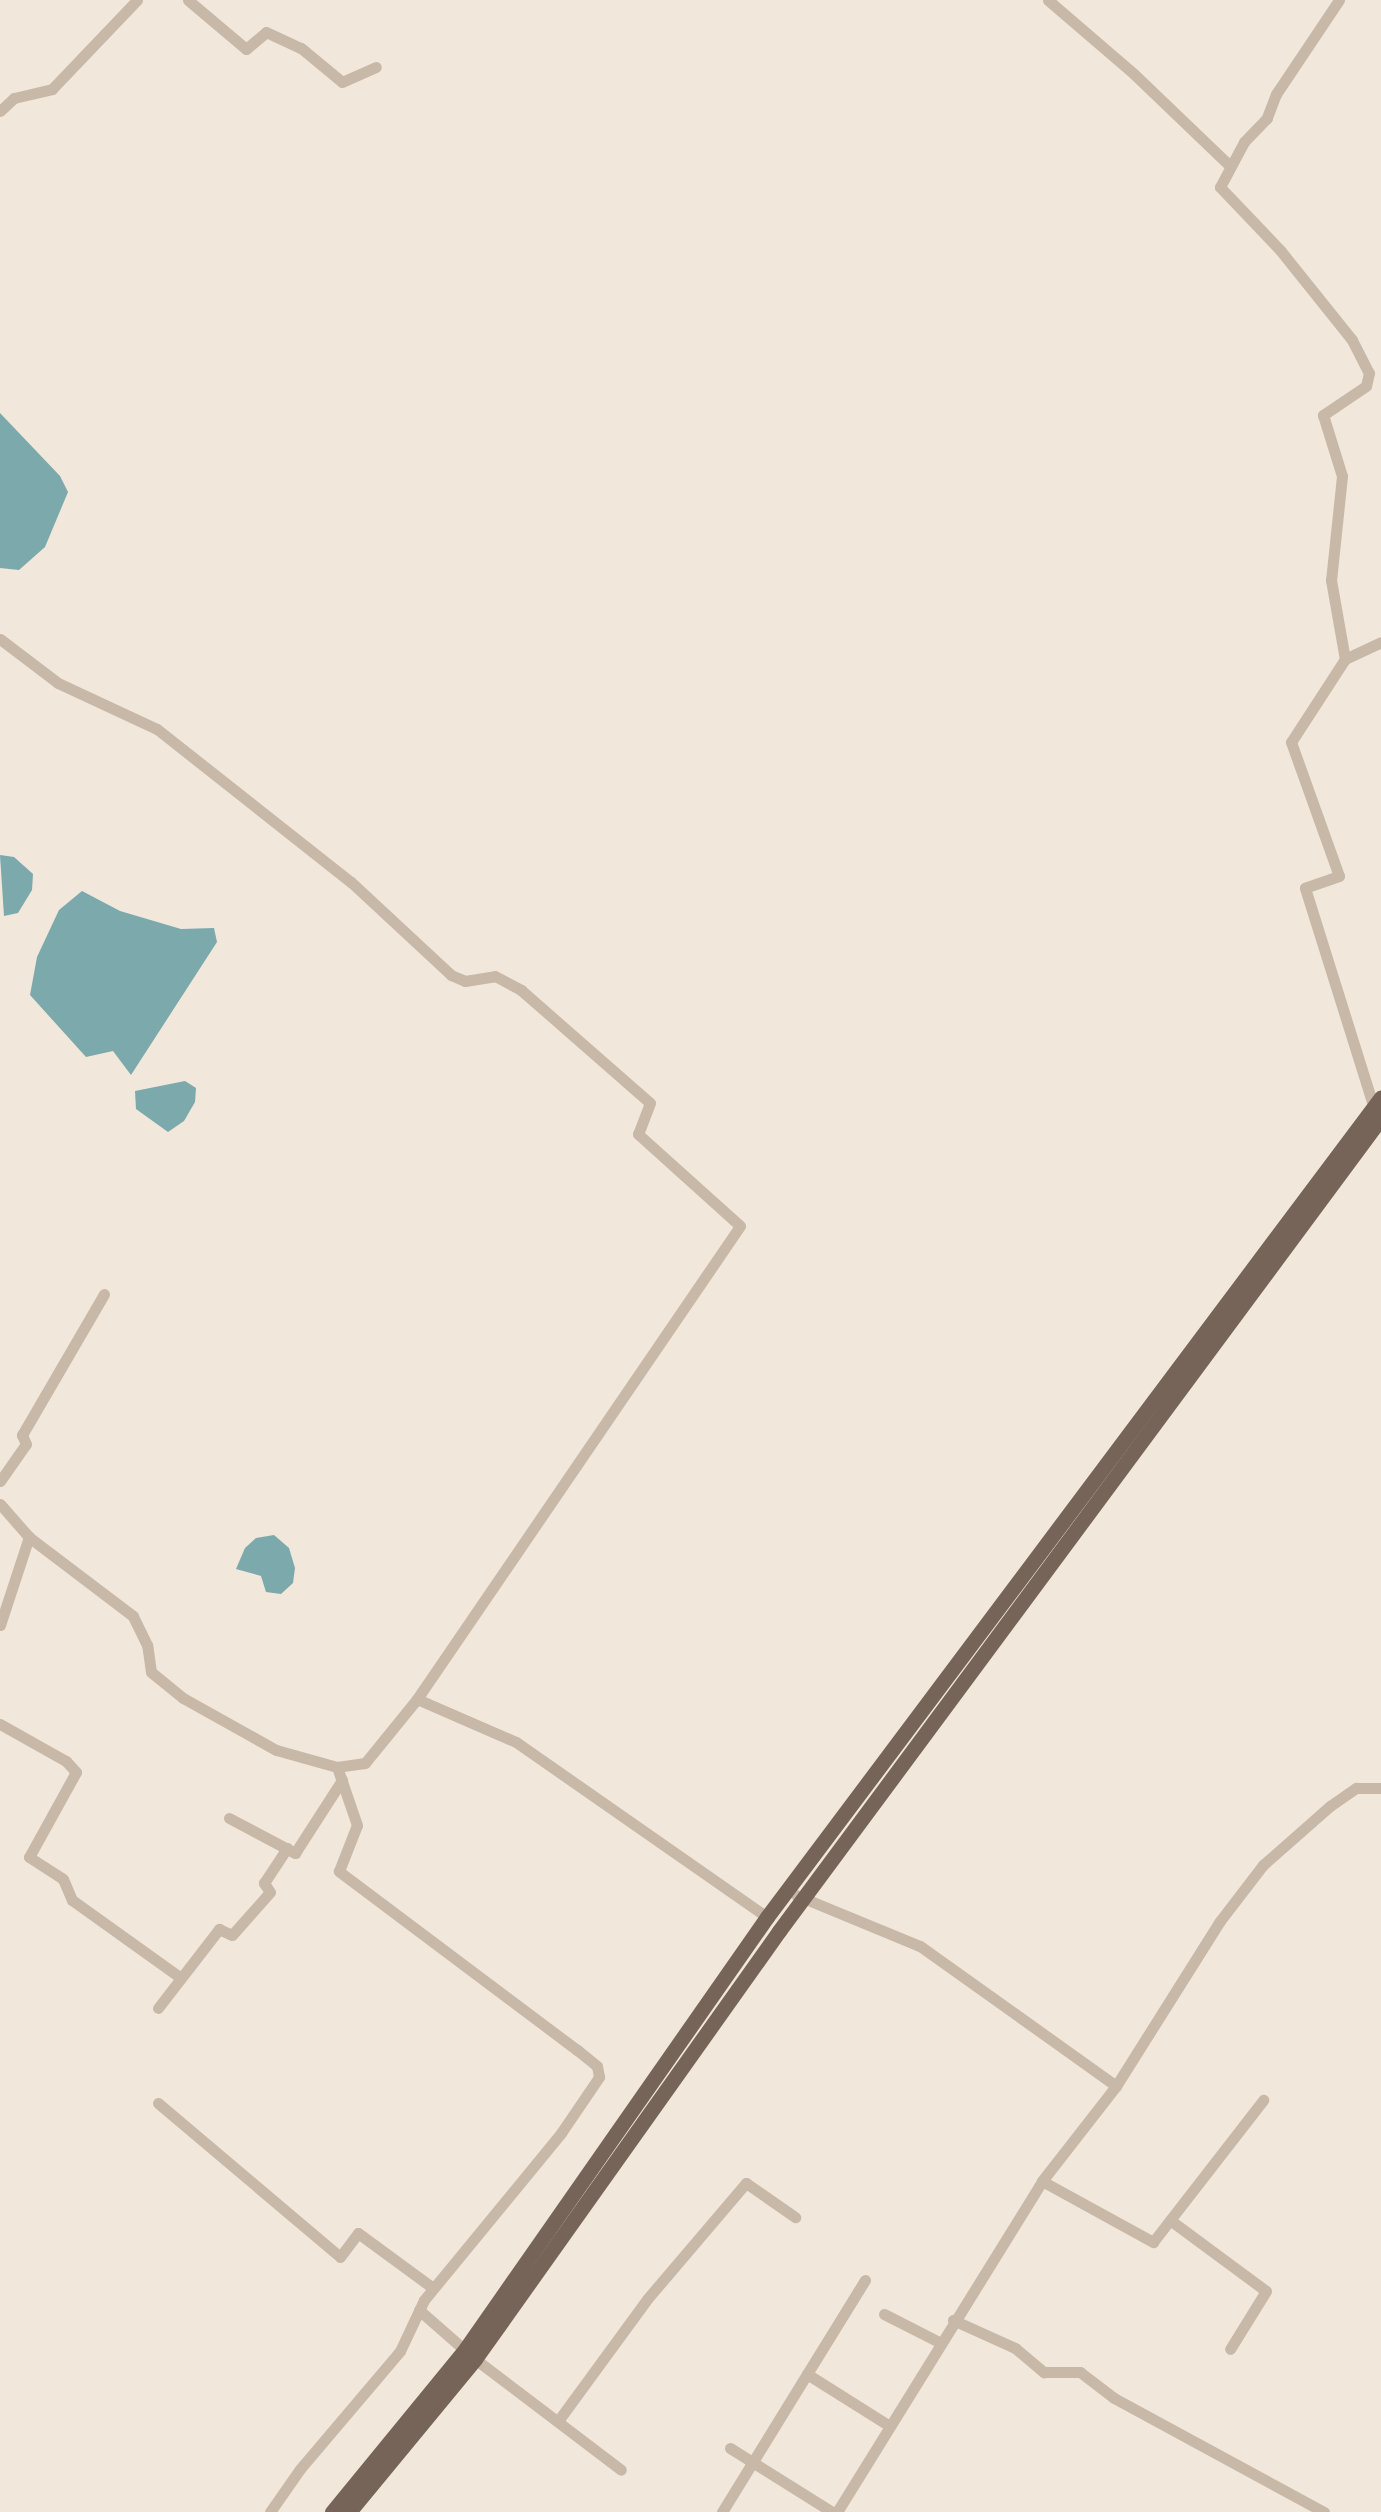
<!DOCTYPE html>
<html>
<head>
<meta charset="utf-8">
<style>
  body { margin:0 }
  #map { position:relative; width:1381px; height:2512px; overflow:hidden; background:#f1e7db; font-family:Mulish,sans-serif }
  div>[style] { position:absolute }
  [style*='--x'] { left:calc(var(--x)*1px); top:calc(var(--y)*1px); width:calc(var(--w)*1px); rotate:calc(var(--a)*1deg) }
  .water>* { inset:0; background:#7ba9ac }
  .minor>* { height:11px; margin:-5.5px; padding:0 5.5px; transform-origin:5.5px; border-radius:5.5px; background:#c8b8a8 }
  .major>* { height:15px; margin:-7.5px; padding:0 7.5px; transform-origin:7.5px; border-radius:7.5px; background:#766459 }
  span { translate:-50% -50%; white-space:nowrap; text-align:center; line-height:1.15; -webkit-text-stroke:8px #f8f1e7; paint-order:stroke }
</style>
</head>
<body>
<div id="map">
  <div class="water">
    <div style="clip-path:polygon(0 413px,60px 476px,68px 492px,45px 547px,19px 570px,0 568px)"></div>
    <div style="clip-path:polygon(0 855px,14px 857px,33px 874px,32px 890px,18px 913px,4px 916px)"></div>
    <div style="clip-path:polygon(82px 891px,120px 911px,181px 929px,214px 928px,217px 942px,131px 1075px,113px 1051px,86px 1057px,30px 995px,37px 957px,59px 910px)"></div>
    <div style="clip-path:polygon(185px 1081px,196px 1088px,195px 1102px,184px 1121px,168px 1132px,136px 1109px,135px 1091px)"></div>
    <div style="clip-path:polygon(274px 1535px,289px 1548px,295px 1568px,293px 1583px,281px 1594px,266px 1592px,261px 1576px,236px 1569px,245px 1548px,256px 1538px)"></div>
  </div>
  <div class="minor">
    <div style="--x:188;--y:0;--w:76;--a:40.2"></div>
    <div style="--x:246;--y:49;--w:26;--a:-40"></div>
    <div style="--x:266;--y:32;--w:38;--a:25"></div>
    <div style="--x:301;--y:48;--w:53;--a:39.7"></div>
    <div style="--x:342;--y:82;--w:37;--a:-24"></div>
    <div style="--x:1048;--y:0;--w:113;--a:40.7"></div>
    <div style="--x:1134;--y:74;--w:133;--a:43.8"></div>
    <div style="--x:1339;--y:0;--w:113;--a:123.8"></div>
    <div style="--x:1276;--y:94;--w:26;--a:111"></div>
    <div style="--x:1267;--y:118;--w:33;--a:134"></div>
    <div style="--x:1244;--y:142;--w:51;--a:118.1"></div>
    <div style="--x:1220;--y:187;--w:87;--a:46.4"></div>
    <div style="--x:1280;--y:250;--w:115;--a:51.3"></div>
    <div style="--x:1352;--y:340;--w:37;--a:63"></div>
    <div style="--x:1369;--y:373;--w:13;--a:103"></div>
    <div style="--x:1366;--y:386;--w:52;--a:146"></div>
    <div style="--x:1323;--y:415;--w:64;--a:72.7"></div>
    <div style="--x:1342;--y:476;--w:105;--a:96"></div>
    <div style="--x:1331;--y:580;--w:80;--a:80"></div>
    <div style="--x:1345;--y:659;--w:99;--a:123"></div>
    <div style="--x:1291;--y:742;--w:142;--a:70.3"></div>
    <div style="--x:1339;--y:876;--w:36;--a:161"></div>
    <div style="--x:1305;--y:888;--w:235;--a:72.6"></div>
    <div style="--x:0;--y:111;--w:19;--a:-43"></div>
    <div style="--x:14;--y:98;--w:39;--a:-13"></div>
    <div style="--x:52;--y:89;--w:123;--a:-46.3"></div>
    <div style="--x:0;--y:639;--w:73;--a:37.2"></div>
    <div style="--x:58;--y:683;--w:109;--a:24.9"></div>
    <div style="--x:157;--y:729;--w:247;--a:38.3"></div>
    <div style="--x:351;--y:882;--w:137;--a:42.9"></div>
    <div style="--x:451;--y:975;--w:15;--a:23"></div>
    <div style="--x:465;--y:981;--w:30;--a:-9"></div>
    <div style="--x:495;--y:976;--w:30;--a:28"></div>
    <div style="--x:521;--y:990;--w:171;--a:41.2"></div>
    <div style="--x:650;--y:1103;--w:33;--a:111"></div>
    <div style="--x:638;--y:1134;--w:137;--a:42"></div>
    <div style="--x:740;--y:1226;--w:573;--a:124.33"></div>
    <div style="--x:417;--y:1699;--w:82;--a:129.1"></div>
    <div style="--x:365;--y:1763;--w:28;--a:172"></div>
    <div style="--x:337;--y:1767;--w:63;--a:-164.4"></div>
    <div style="--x:276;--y:1750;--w:107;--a:-150.8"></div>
    <div style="--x:183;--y:1698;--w:41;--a:-140.9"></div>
    <div style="--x:151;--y:1672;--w:27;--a:-98"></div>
    <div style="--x:147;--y:1645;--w:32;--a:-116"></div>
    <div style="--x:133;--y:1616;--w:131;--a:-142.8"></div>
    <div style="--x:29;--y:1537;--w:44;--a:-131.3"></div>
    <div style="--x:1345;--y:659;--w:40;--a:-25"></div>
    <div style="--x:0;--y:1481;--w:45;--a:-54.9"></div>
    <div style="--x:26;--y:1444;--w:10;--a:-114"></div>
    <div style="--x:22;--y:1435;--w:163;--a:-59.8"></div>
    <div style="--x:0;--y:1625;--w:93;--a:-71.8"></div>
    <div style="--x:417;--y:1699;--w:108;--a:23.5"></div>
    <div style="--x:516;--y:1742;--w:306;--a:34.9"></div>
    <div style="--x:0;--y:1724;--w:76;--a:29.3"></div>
    <div style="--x:66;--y:1761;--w:15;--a:48"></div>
    <div style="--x:76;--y:1772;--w:97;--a:118.9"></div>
    <div style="--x:29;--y:1857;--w:40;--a:32.9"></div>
    <div style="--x:63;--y:1879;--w:23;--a:67"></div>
    <div style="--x:72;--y:1900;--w:134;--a:35.6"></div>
    <div style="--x:229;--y:1818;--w:75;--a:27.9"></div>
    <div style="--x:295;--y:1853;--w:87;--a:-57.2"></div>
    <div style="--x:796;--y:1895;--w:134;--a:22.4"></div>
    <div style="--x:920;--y:1946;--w:241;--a:35.5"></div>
    <div style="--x:158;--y:2008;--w:100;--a:-52.3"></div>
    <div style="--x:219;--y:1929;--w:14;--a:25"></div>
    <div style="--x:232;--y:1935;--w:57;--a:-48.5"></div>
    <div style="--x:270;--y:1892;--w:11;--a:-124"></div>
    <div style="--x:264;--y:1883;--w:42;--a:-56.7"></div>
    <div style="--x:158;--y:2103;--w:238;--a:40.2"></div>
    <div style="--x:340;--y:2257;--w:30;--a:-53"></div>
    <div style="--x:358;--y:2233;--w:93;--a:36.3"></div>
    <div style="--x:1042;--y:2181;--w:127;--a:28.8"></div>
    <div style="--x:1153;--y:2242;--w:180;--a:-52.2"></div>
    <div style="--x:1170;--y:2220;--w:119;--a:36.5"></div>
    <div style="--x:1266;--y:2291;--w:68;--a:121.8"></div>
    <div style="--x:865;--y:2280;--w:110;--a:121.7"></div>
    <div style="--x:807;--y:2374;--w:96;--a:32.2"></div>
    <div style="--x:419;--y:2310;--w:74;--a:41.2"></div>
    <div style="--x:475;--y:2359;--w:183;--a:37.2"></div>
    <div style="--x:884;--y:2314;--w:62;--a:27"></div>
    <div style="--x:953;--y:2320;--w:68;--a:24.3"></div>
    <div style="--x:1015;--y:2348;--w:38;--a:40"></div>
    <div style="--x:1044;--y:2372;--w:36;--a:0"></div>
    <div style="--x:1080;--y:2372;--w:43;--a:37.4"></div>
    <div style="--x:1114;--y:2398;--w:239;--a:28.5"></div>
    <div style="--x:558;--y:2421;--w:152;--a:-53.8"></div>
    <div style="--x:648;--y:2298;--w:151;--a:-49.6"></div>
    <div style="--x:746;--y:2183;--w:60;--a:34.8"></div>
    <div style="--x:730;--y:2448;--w:120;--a:32.1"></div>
    <div style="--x:270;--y:2512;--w:52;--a:-55.1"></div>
    <div style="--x:300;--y:2469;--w:155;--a:-49.7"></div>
    <div style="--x:400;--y:2351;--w:56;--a:-64.8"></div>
    <div style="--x:424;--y:2300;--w:216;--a:-50.6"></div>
    <div style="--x:561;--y:2133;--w:68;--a:-55.8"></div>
    <div style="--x:599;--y:2077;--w:11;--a:-100"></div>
    <div style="--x:597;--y:2066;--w:26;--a:-141"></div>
    <div style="--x:577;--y:2050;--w:298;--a:-143.1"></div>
    <div style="--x:339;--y:1871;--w:49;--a:-68.6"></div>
    <div style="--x:357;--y:1825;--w:61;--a:-109"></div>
    <div style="--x:722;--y:2512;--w:162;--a:-58.4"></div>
    <div style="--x:837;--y:2512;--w:389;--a:-58.2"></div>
    <div style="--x:1042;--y:2181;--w:120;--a:-52.1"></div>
    <div style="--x:1116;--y:2086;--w:195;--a:-57.8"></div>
    <div style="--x:1220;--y:1921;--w:71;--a:-52.5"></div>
    <div style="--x:1263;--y:1865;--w:89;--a:-41.4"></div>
    <div style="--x:1330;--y:1806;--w:32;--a:-35"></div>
    <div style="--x:1356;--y:1788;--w:25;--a:0"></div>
  </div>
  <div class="major">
    <div style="--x:332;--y:2512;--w:212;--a:-50.7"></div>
    <div style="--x:466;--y:2348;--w:526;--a:-55.07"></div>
    <div style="--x:767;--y:1917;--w:1024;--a:-53.17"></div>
    <div style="--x:349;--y:2512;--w:198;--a:-50.5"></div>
    <div style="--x:475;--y:2359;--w:525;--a:-54.61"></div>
    <div style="--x:779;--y:1931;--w:1012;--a:-53.48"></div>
  </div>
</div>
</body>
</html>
